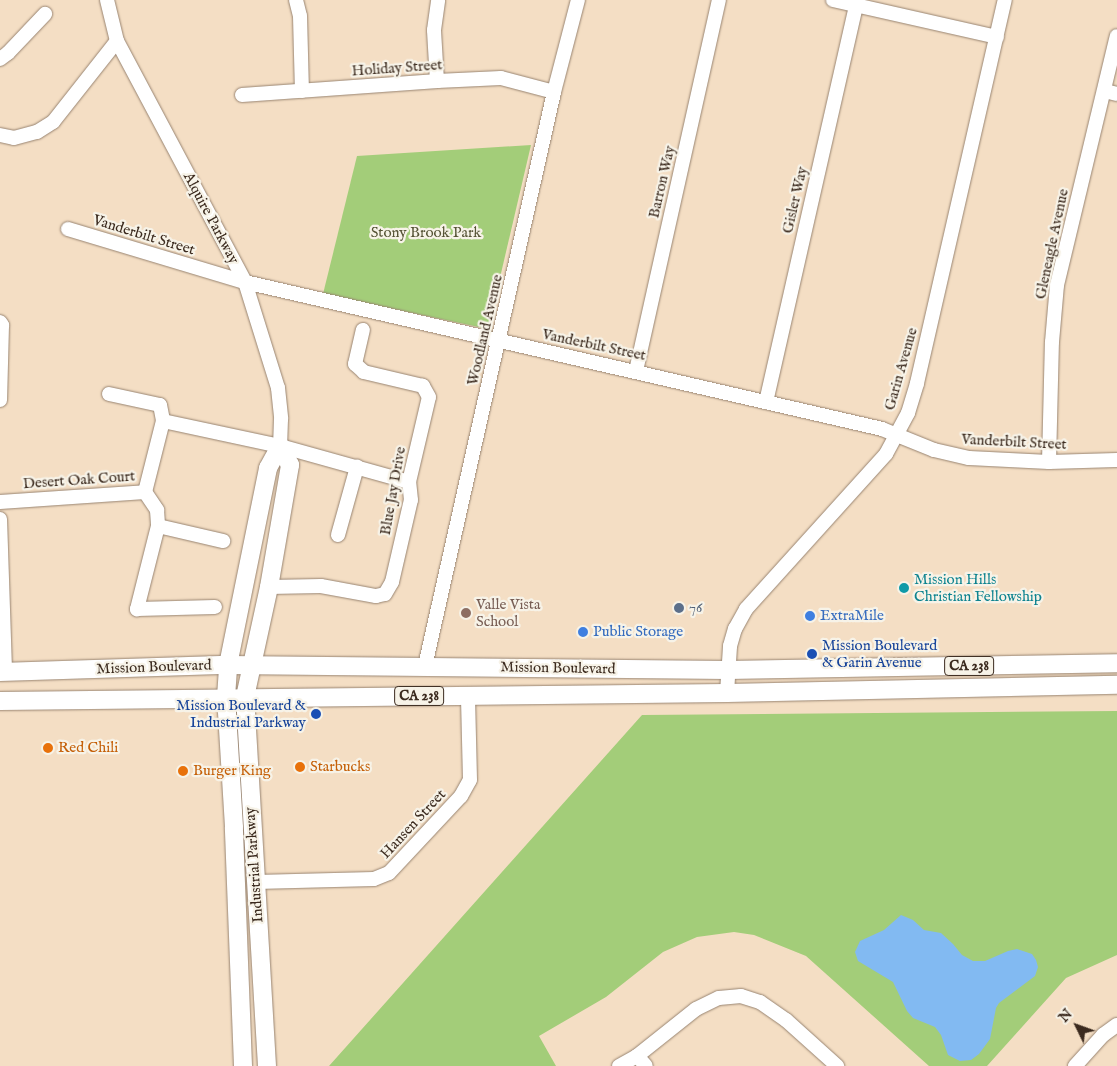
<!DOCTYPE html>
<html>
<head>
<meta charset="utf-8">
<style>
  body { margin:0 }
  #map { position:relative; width:1117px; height:1066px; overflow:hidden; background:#f4dec4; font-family:"IM FELL English",serif }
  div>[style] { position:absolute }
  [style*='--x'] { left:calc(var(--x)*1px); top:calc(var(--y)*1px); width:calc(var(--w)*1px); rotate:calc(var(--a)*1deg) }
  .green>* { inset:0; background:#a3cd79 }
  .water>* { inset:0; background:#82baf2 }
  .roads { filter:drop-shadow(0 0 1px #988471) drop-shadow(0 0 1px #988471) }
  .minor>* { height:14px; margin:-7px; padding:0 7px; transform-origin:7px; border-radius:7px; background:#fff }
  .major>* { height:18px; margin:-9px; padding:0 9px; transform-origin:9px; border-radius:9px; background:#fff }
  .dots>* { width:14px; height:14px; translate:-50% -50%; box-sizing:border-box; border:2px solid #f7f3e8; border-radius:50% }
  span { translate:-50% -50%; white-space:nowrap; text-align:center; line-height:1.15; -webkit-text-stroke:4.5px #f7f3e8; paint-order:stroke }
  .shield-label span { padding:1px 4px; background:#f7f3e8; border:1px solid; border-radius:4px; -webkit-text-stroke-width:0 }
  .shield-label { font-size:14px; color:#3b2a1e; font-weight:700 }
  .street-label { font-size:15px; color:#3b2a1e }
  .park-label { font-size:15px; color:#555335 }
  .culture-label { font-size:15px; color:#0d838f }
  .left { translate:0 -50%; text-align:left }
  .education-label { font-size:15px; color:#785e54 }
  .service-label { font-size:15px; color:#4e5e75 }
  .shop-label { font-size:15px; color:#366cbe }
  .transit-label { font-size:15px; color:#164399 }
  .right { translate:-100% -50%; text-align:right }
  .food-label { font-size:15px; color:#c56008 }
  .north { position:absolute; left:1052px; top:1001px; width:50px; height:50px; -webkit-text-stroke:4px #f7f3e8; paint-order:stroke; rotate:312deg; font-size:14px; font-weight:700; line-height:20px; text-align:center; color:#3b2a1e }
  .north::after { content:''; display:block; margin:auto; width:18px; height:22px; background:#3b2a1e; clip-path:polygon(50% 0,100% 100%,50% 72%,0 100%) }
</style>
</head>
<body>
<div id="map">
  <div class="green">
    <div style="clip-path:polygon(531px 145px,488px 329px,323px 294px,357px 156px)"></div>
    <div style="clip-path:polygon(1117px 711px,1117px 955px,1066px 978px,987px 1066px,929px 1066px,806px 956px,754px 935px,734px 932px,697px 937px,663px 952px,606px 997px,539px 1036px,556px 1066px,329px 1066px,642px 715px)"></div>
  </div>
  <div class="water">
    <div style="clip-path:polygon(901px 915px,913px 920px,924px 930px,941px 933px,953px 944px,962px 955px,973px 961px,985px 961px,1008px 951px,1017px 949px,1032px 954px,1036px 960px,1038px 967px,1035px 976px,999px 1003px,996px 1008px,990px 1039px,979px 1054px,971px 1060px,960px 1061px,948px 1055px,941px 1035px,935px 1027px,913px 1018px,907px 1011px,893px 982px,858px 961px,855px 952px,860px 941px,884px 930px)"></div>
  </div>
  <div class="roads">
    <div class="minor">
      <div style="--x:107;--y:0;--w:42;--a:76.3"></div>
      <div style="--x:117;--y:41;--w:273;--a:62"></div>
      <div style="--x:245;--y:282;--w:111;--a:72.7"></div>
      <div style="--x:278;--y:388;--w:31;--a:84"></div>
      <div style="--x:281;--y:419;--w:27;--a:92"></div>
      <div style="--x:296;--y:0;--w:16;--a:76"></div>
      <div style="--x:300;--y:16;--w:75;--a:88.5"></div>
      <div style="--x:833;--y:0;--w:168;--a:12.7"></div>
      <div style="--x:0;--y:59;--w:10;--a:-37"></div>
      <div style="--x:8;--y:53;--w:54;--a:-46.5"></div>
      <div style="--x:437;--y:81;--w:51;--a:-93.4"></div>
      <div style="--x:434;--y:30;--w:30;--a:-82"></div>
      <div style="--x:1105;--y:91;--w:12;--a:14"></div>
      <div style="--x:242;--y:95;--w:196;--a:-4.1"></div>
      <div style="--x:437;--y:81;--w:64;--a:-2.7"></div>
      <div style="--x:501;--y:78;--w:55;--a:14.8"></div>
      <div style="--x:0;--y:135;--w:14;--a:12"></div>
      <div style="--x:14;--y:138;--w:24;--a:-15"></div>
      <div style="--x:37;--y:132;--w:19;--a:-32"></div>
      <div style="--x:53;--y:122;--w:103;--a:-51.7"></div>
      <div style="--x:68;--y:229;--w:185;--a:16.7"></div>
      <div style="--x:245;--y:282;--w:654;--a:12.99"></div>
      <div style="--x:882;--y:429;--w:56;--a:22"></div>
      <div style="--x:934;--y:450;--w:36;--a:13"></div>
      <div style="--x:969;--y:458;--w:80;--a:2.9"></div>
      <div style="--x:1049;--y:462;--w:68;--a:-1.7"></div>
      <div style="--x:0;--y:322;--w:4;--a:56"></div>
      <div style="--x:2;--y:325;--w:75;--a:91.5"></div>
      <div style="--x:636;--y:371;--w:380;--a:-77.4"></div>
      <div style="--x:109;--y:394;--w:52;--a:12.2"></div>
      <div style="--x:160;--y:405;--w:16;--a:79"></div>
      <div style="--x:163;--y:421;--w:120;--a:12.1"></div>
      <div style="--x:280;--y:446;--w:134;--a:15.6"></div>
      <div style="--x:766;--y:402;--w:406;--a:-77.2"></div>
      <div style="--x:1049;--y:462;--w:120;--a:-88.6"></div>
      <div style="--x:1052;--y:342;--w:57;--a:-85"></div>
      <div style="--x:1057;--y:285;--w:256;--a:-76.5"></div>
      <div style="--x:145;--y:492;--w:22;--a:56"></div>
      <div style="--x:157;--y:510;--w:16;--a:86"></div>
      <div style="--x:158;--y:526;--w:86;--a:104.2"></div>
      <div style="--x:137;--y:609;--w:78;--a:-1.5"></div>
      <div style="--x:145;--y:492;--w:73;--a:-75.8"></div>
      <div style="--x:0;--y:502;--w:145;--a:-3.9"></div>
      <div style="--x:0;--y:519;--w:153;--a:88.1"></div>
      <div style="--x:158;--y:526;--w:67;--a:13"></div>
      <div style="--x:338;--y:535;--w:71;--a:-74.4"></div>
      <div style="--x:269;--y:587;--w:52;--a:-1.1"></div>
      <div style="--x:321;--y:586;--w:56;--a:10.3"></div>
      <div style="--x:376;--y:596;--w:9;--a:-13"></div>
      <div style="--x:385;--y:594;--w:14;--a:-60"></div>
      <div style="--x:392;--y:582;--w:84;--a:-77"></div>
      <div style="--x:411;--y:500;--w:18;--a:-96"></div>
      <div style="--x:409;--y:482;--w:87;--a:-76.8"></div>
      <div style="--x:429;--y:397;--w:13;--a:-119"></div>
      <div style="--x:423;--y:386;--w:61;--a:-166.7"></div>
      <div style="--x:364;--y:372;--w:12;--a:-138"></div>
      <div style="--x:355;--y:364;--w:35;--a:-77"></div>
      <div style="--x:425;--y:666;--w:588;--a:-77.33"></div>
      <div style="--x:554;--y:92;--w:95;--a:-75.4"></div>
      <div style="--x:727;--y:693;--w:47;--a:-86.3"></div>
      <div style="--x:730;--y:646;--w:18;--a:-74"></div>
      <div style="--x:735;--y:629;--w:23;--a:-61"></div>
      <div style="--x:746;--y:609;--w:209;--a:-47.9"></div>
      <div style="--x:886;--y:454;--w:47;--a:-61.8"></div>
      <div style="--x:908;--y:413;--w:31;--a:-73"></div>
      <div style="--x:917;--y:383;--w:393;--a:-77.1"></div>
      <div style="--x:256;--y:882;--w:118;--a:-1.5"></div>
      <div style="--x:374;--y:879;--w:16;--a:-22"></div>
      <div style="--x:389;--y:873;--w:105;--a:-46.9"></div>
      <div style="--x:461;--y:796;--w:18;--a:-61"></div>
      <div style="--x:470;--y:780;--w:84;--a:-91.4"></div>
      <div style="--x:637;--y:1056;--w:13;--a:48"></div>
      <div style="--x:619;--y:1066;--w:21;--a:-29"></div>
      <div style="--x:637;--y:1056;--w:75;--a:-38.5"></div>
      <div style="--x:696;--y:1009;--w:25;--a:-26"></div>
      <div style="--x:719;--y:998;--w:22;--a:-5"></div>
      <div style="--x:741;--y:996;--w:20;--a:18"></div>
      <div style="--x:760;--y:1002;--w:32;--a:35"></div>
      <div style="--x:786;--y:1020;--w:69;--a:42"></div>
      <div style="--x:1075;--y:1066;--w:42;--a:-47.9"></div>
      <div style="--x:1103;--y:1035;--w:17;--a:-36"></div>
    </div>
    <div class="major">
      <div style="--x:0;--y:672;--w:228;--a:-1.8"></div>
      <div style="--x:228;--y:665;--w:500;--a:0.57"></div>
      <div style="--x:728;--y:670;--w:389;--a:-1"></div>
      <div style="--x:0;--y:701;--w:727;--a:-0.63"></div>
      <div style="--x:727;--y:693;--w:390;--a:-1.2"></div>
      <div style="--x:243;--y:1066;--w:239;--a:-92.2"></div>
      <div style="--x:234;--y:827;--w:130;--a:-93.5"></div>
      <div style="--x:226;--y:697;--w:32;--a:-86"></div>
      <div style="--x:228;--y:665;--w:201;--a:-78.5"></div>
      <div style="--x:268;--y:468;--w:25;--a:-61"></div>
      <div style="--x:267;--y:1066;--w:370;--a:-93.4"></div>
      <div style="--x:245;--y:697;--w:113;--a:-77.7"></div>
      <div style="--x:269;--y:587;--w:124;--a:-80.2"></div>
      <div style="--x:290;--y:465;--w:21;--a:-118"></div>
    </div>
  </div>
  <div class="dots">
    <div style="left:904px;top:588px;background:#0f9aa8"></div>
    <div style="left:679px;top:608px;background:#5c6f8a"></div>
    <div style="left:466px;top:613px;background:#8d6e63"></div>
    <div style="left:810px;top:616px;background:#3f7fe0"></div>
    <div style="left:583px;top:632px;background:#3f7fe0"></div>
    <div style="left:812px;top:654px;background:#1a4fb4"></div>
    <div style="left:316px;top:714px;background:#1a4fb4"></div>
    <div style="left:48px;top:748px;background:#e8710a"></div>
    <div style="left:300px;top:767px;background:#e8710a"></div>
    <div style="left:183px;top:771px;background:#e8710a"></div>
  </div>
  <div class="shield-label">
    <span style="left:969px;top:666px">CA 238</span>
    <span style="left:419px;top:696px">CA 238</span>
  </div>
  <div class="street-label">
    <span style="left:397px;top:68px;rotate:-4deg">Holiday Street</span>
    <span style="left:662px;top:182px;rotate:-77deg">Barron Way</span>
    <span style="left:795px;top:200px;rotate:-77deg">Gisler Way</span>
    <span style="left:211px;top:218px;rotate:62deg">Alquire Parkway</span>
    <span style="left:144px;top:235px;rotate:17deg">Vanderbilt Street</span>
    <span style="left:1052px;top:244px;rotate:-78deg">Gleneagle Avenue</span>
    <span style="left:485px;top:330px;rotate:-77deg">Woodland Avenue</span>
    <span style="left:594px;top:345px;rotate:12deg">Vanderbilt Street</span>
    <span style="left:901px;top:369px;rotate:-74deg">Garin Avenue</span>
    <span style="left:1014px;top:442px;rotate:3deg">Vanderbilt Street</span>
    <span style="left:79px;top:480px;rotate:-4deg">Desert Oak Court</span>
    <span style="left:393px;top:491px;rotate:-80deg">Blue Jay Drive</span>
    <span style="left:154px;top:667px;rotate:-2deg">Mission Boulevard</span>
    <span style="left:558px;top:668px;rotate:1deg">Mission Boulevard</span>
    <span style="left:413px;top:824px;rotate:-47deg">Hansen Street</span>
    <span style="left:254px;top:865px;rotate:-94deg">Industrial Parkway</span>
  </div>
  <div class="park-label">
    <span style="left:426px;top:233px">Stony Brook Park</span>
  </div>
  <div class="culture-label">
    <span class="left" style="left:914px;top:588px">Mission Hills<br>Christian Fellowship</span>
  </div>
  <div class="education-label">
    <span class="left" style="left:476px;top:613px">Valle Vista<br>School</span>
  </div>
  <div class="service-label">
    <span class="left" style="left:689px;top:608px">76</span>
  </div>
  <div class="shop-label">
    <span class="left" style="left:820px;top:616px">ExtraMile</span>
    <span class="left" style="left:593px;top:632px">Public Storage</span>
  </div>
  <div class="transit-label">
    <span class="left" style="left:822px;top:654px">Mission Boulevard<br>&amp; Garin Avenue</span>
    <span class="right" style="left:306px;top:714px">Mission Boulevard &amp;<br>Industrial Parkway</span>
  </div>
  <div class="food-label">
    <span class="left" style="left:58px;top:748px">Red Chili</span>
    <span class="left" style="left:310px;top:767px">Starbucks</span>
    <span class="left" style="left:193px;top:771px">Burger King</span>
  </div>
  <div class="north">N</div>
</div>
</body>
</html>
